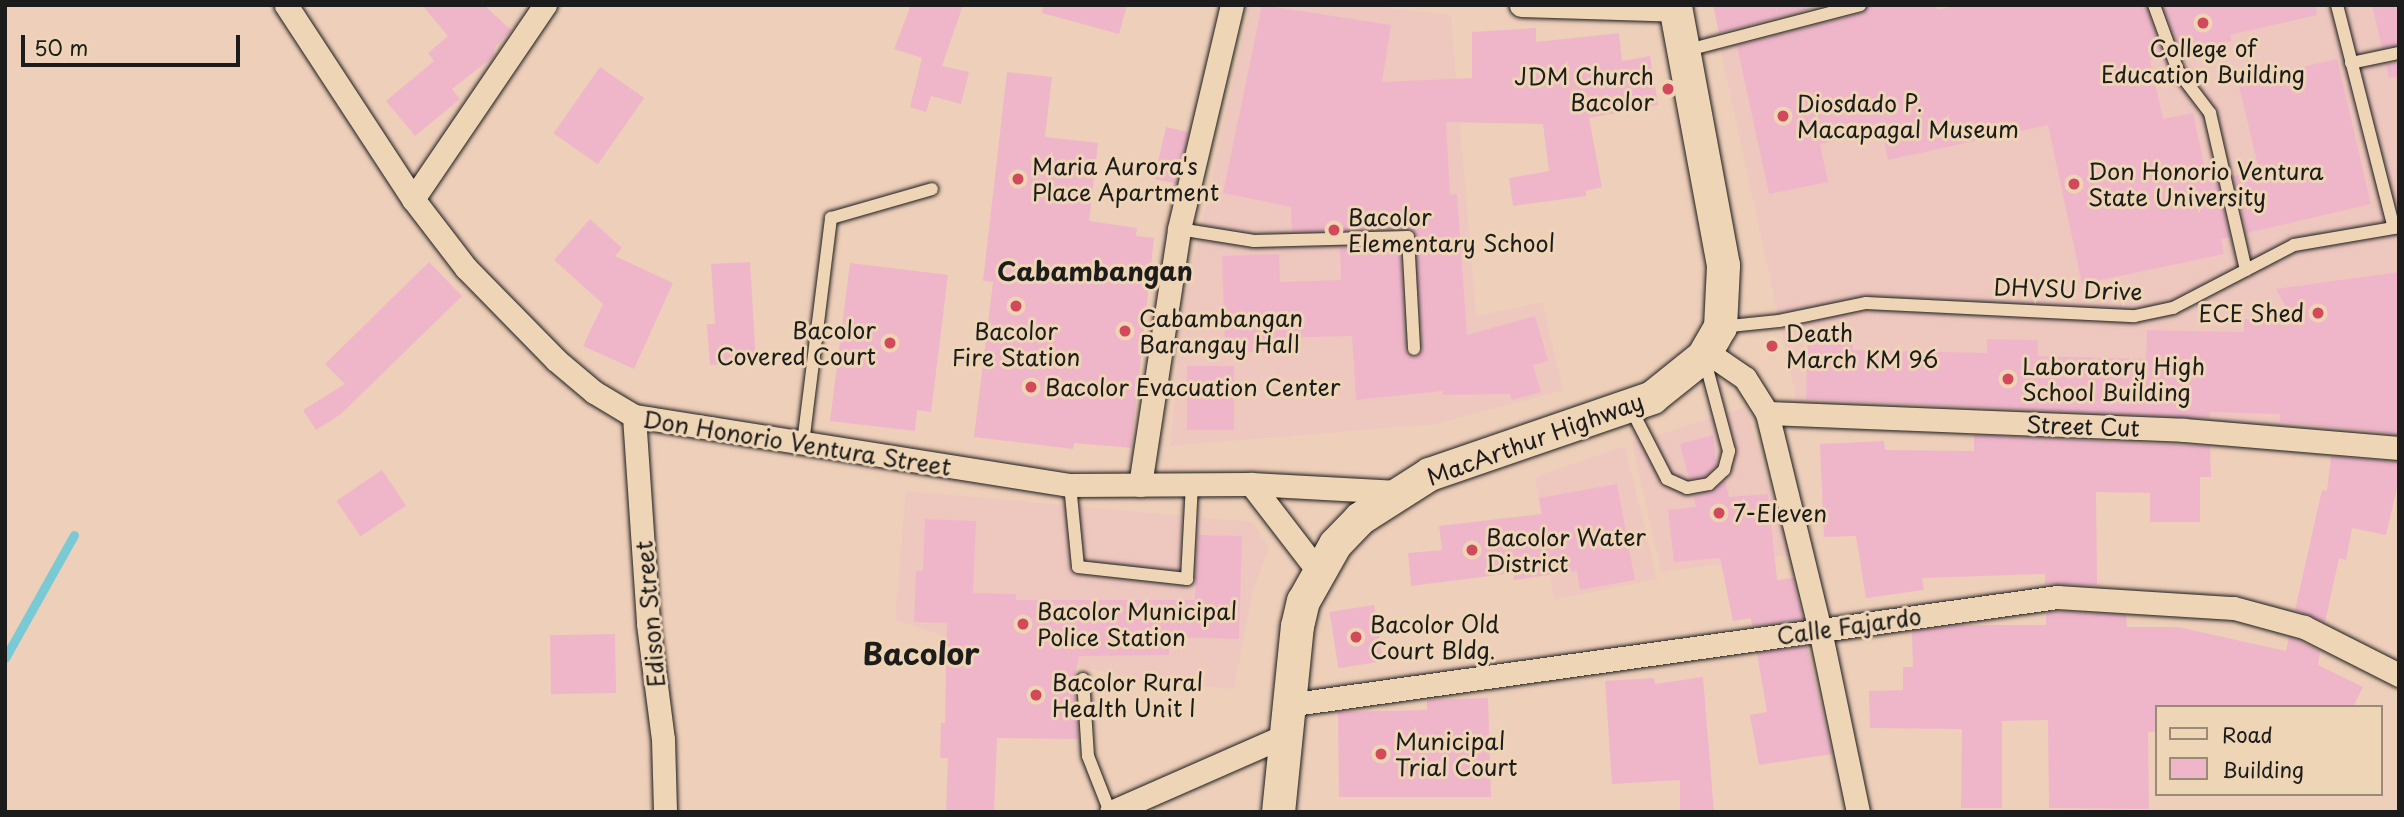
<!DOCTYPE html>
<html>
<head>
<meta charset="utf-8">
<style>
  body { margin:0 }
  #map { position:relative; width:2404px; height:817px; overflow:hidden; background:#eecfba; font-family:"Playpen Sans",sans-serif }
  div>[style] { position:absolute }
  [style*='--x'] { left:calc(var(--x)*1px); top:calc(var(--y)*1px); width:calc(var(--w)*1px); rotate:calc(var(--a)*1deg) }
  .built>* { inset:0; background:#eec8bf }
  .stream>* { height:9px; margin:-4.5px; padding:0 4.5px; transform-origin:4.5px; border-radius:4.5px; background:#7acad5 }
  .building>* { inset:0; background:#efb6ca; transform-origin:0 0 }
  .roads { filter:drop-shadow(0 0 2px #1c1c1c) drop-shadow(0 0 2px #1c1c1c) }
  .service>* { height:12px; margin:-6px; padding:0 6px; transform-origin:6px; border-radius:6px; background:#eed5b6 }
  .minor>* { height:23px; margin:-11.5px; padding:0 11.5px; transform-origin:11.5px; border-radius:11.5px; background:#eed5b6 }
  .secondary>* { height:33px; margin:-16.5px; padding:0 16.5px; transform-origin:16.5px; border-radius:16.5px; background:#eed5b6 }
  .dots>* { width:19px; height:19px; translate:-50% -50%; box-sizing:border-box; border:4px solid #eed5b6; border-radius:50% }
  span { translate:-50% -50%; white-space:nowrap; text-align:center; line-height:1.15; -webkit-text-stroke:6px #eed5b6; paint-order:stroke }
  .poi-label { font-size:23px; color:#1c1c1c }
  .right { translate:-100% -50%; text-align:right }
  .left { translate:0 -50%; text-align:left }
  .street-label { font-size:23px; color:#1c1c1c }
  .quarter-label { font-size:26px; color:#1c1c1c; font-weight:700 }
  .district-label { font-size:30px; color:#1c1c1c; font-weight:700 }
  .frame { position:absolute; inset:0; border:7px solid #1c1c1c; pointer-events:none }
  .legend { position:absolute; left:2155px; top:705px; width:228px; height:91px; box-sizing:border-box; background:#eed5b6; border:2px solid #9a8b78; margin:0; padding:9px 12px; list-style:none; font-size:21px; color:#1c1c1c }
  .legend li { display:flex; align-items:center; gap:14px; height:35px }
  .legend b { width:35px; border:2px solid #9a8b78 }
  .scale { position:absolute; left:21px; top:35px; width:219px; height:32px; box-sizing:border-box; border:4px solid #1c1c1c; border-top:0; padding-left:9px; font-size:21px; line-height:24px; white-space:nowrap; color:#1c1c1c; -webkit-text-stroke:5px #eed5b6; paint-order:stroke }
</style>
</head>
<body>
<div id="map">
  <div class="built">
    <div style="clip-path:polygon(1250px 5px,1363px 5px,1451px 15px,1476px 316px,1542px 302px,1563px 390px,1436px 424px,1170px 446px,1182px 316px)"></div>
    <div style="clip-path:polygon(1909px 5px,2399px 5px,2399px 434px,2042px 414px,1814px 408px,1796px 399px,1720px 47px)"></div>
    <div style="clip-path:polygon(1746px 407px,1790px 555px,1661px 572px,1632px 443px)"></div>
    <div style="clip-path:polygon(1625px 446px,1657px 579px,1554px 600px,1535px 477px)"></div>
    <div style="clip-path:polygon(906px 491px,1253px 522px,1269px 549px,1253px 589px,1234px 689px,1147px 682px,1081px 666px,945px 664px,946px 637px,895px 620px)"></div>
  </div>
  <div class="stream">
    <div style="--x:5;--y:658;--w:141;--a:-60.7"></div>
  </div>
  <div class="building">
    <div style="clip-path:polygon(422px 5px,484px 5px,511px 30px,495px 47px,493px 57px,452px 89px,460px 99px,415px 136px,386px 101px,434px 61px,428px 53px,448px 36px)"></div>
    <div style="clip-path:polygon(911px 5px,963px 5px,942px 66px,969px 72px,961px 104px,931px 96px,926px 112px,910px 107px,922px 58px,894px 49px)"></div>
    <div style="clip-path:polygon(1043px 5px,1127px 5px,1119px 34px,1042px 13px)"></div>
    <div style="clip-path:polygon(1262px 5px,1391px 25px,1382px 82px,1472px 78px,1472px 32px,1536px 28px,1536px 42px,1619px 33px,1622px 61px,1650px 56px,1658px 105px,1589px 118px,1602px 187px,1586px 191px,1586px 196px,1513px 206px,1509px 178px,1549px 171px,1543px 124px,1446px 122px,1450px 195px,1457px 194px,1467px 335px,1535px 316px,1548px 361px,1533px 365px,1541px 392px,1512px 400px,1510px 394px,1443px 395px,1443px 391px,1356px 400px,1352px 336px,1274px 338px,1275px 351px,1225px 353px,1222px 256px,1279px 254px,1280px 282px,1341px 280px,1340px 248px,1400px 246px,1405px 350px,1415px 358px,1423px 349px,1413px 230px,1292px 231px,1291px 207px,1223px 193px)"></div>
    <div style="clip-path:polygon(1713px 5px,1824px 5px,1719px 33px)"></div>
    <div style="clip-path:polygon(1869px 5px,1936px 5px,1937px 10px,1960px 5px,2145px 5px,2164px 57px,2150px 60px,2163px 119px,2193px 113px,2208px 182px,2216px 180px,2230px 237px,2221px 239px,2224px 254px,2082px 284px,2048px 125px,1888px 160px,1882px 130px,1820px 144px,1828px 182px,1769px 194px,1737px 46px,1862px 13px)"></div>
    <div style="clip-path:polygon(2163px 5px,2316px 5px,2317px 15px,2230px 35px,2232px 41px,2181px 53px)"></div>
    <div style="clip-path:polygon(2372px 5px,2399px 5px,2399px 44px,2382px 48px)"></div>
    <div style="clip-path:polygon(2337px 59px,2371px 204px,2247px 233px,2233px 176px,2259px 170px,2238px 82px)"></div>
    <div style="clip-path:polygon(2399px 62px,2399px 77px,2389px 78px,2386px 65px)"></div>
    <div style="left:600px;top:67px;width:54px;height:81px;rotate:35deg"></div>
    <div style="clip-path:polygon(1007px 72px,1052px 77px,1045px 137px,1098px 143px,1089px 221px,1137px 228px,1136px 236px,1154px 238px,1131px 448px,1074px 443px,1073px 449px,974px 437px,993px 282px,983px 281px)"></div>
    <div style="left:1166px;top:127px;width:23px;height:53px;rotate:13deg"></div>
    <div style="clip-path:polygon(590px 219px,622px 248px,615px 256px,673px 283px,634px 369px,583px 346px,603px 304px,554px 260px)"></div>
    <div style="clip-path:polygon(429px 262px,462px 296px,341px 414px,316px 430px,303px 410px,345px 384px,325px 364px)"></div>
    <div style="clip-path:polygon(750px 262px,756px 362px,710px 365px,707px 324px,715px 324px,711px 264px)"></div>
    <div style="clip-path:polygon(850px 263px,948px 275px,931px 412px,917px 410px,915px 431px,830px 421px)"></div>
    <div style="clip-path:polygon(2399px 272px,2399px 434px,2280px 422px,2280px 414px,2210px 412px,2210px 418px,1806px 399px,1808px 333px,1853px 334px,1853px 350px,1987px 353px,1987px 339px,2038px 340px,2038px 356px,2146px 359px,2147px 330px,2244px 332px,2244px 319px,2293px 320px,2276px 289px)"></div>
    <div style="left:1187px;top:366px;width:47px;height:64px"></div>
    <div style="clip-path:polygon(1713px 435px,1716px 465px,1705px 476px,1689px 479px,1680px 444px)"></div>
    <div style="clip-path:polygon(1974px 435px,2210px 446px,2211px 477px,2200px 477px,2200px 522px,2150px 522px,2150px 493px,2096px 492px,2097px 585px,2045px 584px,2045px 574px,1922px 578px,1924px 590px,1866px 598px,1856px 536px,1824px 537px,1820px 444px,1884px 441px,1885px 450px,1974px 451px)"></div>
    <div style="clip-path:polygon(2331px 456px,2399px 462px,2399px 479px,2386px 535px,2352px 528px,2346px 560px,2339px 558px,2325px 622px,2295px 610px,2322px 490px,2327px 491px)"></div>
    <div style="left:382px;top:470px;width:43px;height:55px;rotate:56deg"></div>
    <div style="clip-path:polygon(1725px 481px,1729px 497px,1768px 494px,1777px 580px,1793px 578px,1803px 619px,1752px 626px,1751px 618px,1733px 621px,1720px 558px,1674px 562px,1668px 510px,1696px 507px,1693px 496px,1711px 492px)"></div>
    <div style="clip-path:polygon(1617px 484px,1635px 580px,1580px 590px,1577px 571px,1514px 580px,1513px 573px,1411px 586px,1408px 553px,1442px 550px,1439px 526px,1542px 514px,1539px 498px)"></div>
    <div style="clip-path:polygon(925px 519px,976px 521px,973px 593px,1016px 594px,1016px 600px,1195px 600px,1198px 535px,1242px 536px,1239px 639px,1169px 637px,1169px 655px,1079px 656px,1074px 680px,1078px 739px,997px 738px,994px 812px,946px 812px,948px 758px,940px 758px,941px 723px,945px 723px,947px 623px,914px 622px,916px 571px,923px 571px)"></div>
    <div style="left:1374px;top:605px;width:57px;height:45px;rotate:81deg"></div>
    <div style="clip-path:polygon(2058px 611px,2126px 615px,2127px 627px,2178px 627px,2286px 651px,2289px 637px,2320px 651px,2318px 665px,2363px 687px,2353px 707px,2157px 707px,2157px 732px,2148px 732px,2149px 809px,2049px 808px,2048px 720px,2002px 721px,2002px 808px,1961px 808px,1962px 729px,1870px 728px,1869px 691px,1903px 690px,1903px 667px,1913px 667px,1912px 631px,1959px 625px,2046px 625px,2046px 613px)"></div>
    <div style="left:615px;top:634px;width:59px;height:65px;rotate:89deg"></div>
    <div style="clip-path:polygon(1807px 646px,1832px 754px,1759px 765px,1750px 715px,1767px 712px,1757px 653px)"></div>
    <div style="clip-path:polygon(1703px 677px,1714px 812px,1680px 812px,1680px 780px,1612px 784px,1605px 681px,1654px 678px,1655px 684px)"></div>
    <div style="clip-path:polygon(1488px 698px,1491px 797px,1339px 797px,1338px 712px,1427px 710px,1427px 700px)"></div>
  </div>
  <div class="roads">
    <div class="service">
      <div style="--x:2154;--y:5;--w:70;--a:70"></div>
      <div style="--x:2178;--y:71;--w:53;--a:52.7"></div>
      <div style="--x:2210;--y:113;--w:161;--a:77.1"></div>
      <div style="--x:2337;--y:5;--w:230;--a:75.7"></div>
      <div style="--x:1684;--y:51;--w:182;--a:-14.6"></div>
      <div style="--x:2351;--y:63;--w:49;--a:-11.8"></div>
      <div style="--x:1179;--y:229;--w:76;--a:9.1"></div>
      <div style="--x:1254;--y:241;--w:154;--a:-1.5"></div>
      <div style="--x:1408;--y:237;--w:112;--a:86.9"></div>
      <div style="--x:1720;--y:327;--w:59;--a:-5.8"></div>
      <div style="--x:1779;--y:321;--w:89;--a:-11.7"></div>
      <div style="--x:1866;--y:303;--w:269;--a:2.8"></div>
      <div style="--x:2135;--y:316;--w:39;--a:-12"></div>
      <div style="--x:2173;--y:308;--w:136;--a:-27.5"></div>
      <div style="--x:2294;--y:245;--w:107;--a:-9.7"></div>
      <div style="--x:1629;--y:405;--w:83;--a:62.8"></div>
      <div style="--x:1667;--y:479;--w:22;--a:24"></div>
      <div style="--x:1687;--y:488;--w:22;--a:-10"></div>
      <div style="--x:1709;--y:484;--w:21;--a:-43"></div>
      <div style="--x:1724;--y:470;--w:20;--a:-75"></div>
      <div style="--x:1729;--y:451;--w:97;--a:-104.9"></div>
      <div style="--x:803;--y:443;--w:227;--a:-82.9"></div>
      <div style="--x:831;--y:218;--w:105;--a:-16"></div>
      <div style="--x:1070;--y:485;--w:82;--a:84.4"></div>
      <div style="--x:1078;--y:567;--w:110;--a:6.3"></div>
      <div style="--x:1187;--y:579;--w:94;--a:-87"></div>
      <div style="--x:1083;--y:679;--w:77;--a:86.3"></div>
      <div style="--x:1088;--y:756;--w:60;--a:68.6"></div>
    </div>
    <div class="minor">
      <div style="--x:286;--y:5;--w:232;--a:56.8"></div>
      <div style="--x:413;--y:199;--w:87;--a:52.5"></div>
      <div style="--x:466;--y:268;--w:129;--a:45.6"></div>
      <div style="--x:556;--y:360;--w:50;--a:40.1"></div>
      <div style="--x:594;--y:392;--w:47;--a:31"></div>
      <div style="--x:634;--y:416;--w:441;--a:9"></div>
      <div style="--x:1070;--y:485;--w:181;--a:-0.3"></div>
      <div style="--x:1251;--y:484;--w:147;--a:3.1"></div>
      <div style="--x:1521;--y:5;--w:155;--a:1.8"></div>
      <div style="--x:413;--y:199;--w:235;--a:-55.8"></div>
      <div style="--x:1707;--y:352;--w:46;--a:34.4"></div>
      <div style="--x:1745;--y:378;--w:41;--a:57.8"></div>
      <div style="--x:1767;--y:413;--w:223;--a:76.3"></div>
      <div style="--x:1820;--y:630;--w:186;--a:78.2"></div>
      <div style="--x:1767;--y:413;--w:417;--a:2.3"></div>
      <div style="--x:2184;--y:430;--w:216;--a:4.8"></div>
      <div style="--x:634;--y:416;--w:208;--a:86.1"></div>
      <div style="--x:648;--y:624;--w:116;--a:82.6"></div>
      <div style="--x:663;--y:739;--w:73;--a:88.4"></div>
      <div style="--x:1251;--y:484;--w:110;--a:52.4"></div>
      <div style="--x:1140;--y:485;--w:259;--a:-81.3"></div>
      <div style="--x:1179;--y:229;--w:230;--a:-76.7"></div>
      <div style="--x:1287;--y:705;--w:778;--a:-7.98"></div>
      <div style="--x:2057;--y:597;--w:177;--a:3.6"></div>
      <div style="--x:2234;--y:608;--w:73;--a:15.2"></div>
      <div style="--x:2304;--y:627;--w:106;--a:26.8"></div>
      <div style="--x:1111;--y:812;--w:189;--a:-23.7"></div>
    </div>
    <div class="secondary">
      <div style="--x:1278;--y:812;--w:187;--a:-84.2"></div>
      <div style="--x:1297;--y:626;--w:26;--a:-77"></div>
      <div style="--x:1303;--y:601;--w:65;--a:-60.7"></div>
      <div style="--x:1335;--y:544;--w:36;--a:-46"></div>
      <div style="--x:1360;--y:518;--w:82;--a:-32.5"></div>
      <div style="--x:1429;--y:474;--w:236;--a:-19"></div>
      <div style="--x:1652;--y:397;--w:65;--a:-38.8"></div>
      <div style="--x:1703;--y:356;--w:34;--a:-60"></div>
      <div style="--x:1720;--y:327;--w:62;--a:-87.2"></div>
      <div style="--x:1723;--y:265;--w:264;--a:-100.5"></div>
    </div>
  </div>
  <div class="dots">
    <div style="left:2203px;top:23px;background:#d1495b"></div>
    <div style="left:1668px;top:89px;background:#d1495b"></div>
    <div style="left:1783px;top:116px;background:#d1495b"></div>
    <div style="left:1018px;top:179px;background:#d1495b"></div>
    <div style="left:2074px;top:184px;background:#d1495b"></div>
    <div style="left:1334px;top:230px;background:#d1495b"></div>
    <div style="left:1016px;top:306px;background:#d1495b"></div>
    <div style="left:2318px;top:313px;background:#d1495b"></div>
    <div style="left:1125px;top:331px;background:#d1495b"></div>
    <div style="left:890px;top:343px;background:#d1495b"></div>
    <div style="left:1772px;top:346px;background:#d1495b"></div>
    <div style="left:2008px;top:379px;background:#d1495b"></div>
    <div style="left:1031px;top:387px;background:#d1495b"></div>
    <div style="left:1719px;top:513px;background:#d1495b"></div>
    <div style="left:1472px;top:550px;background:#d1495b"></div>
    <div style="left:1023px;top:624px;background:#d1495b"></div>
    <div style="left:1356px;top:637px;background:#d1495b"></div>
    <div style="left:1036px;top:695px;background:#d1495b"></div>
    <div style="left:1381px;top:754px;background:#d1495b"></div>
  </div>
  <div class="poi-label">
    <span style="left:2203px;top:61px">College of<br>Education Building</span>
    <span class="right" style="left:1654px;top:89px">JDM Church<br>Bacolor</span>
    <span class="left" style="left:1797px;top:116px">Diosdado P.<br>Macapagal Museum</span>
    <span class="left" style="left:1032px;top:179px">Maria Aurora's<br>Place Apartment</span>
    <span class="left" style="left:2088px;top:184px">Don Honorio Ventura<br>State University</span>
    <span class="left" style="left:1348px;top:230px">Bacolor<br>Elementary School</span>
    <span class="right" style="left:2304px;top:313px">ECE Shed</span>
    <span class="left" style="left:1139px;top:331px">Cabambangan<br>Barangay Hall</span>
    <span class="right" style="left:876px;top:343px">Bacolor<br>Covered Court</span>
    <span style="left:1016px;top:344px">Bacolor<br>Fire Station</span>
    <span class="left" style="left:1786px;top:346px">Death<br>March KM 96</span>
    <span class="left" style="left:2022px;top:379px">Laboratory High<br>School Building</span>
    <span class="left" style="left:1045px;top:387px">Bacolor Evacuation Center</span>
    <span class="left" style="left:1733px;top:513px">7-Eleven</span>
    <span class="left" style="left:1486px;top:550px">Bacolor Water<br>District</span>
    <span class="left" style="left:1037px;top:624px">Bacolor Municipal<br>Police Station</span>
    <span class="left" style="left:1370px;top:637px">Bacolor Old<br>Court Bldg.</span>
    <span class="left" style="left:1052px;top:695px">Bacolor Rural<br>Health Unit I</span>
    <span class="left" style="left:1395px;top:754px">Municipal<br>Trial Court</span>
  </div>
  <div class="street-label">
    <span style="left:2068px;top:289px;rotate:2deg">DHVSU Drive</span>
    <span style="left:2083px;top:426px;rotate:2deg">Street Cut</span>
    <span style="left:1535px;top:439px;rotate:-20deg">MacArthur Highway</span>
    <span style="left:797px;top:443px;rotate:9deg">Don Honorio Ventura Street</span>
    <span style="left:650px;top:614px;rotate:-95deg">Edison Street</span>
    <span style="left:1849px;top:626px;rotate:-8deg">Calle Fajardo</span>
  </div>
  <div class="quarter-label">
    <span style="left:1095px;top:271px">Cabambangan</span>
  </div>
  <div class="district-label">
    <span style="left:921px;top:653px">Bacolor</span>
  </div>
  <div class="frame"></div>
  <ul class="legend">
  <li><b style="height:9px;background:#eed5b6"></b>Road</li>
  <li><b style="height:19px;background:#efb6ca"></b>Building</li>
  </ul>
  <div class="scale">50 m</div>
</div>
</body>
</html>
